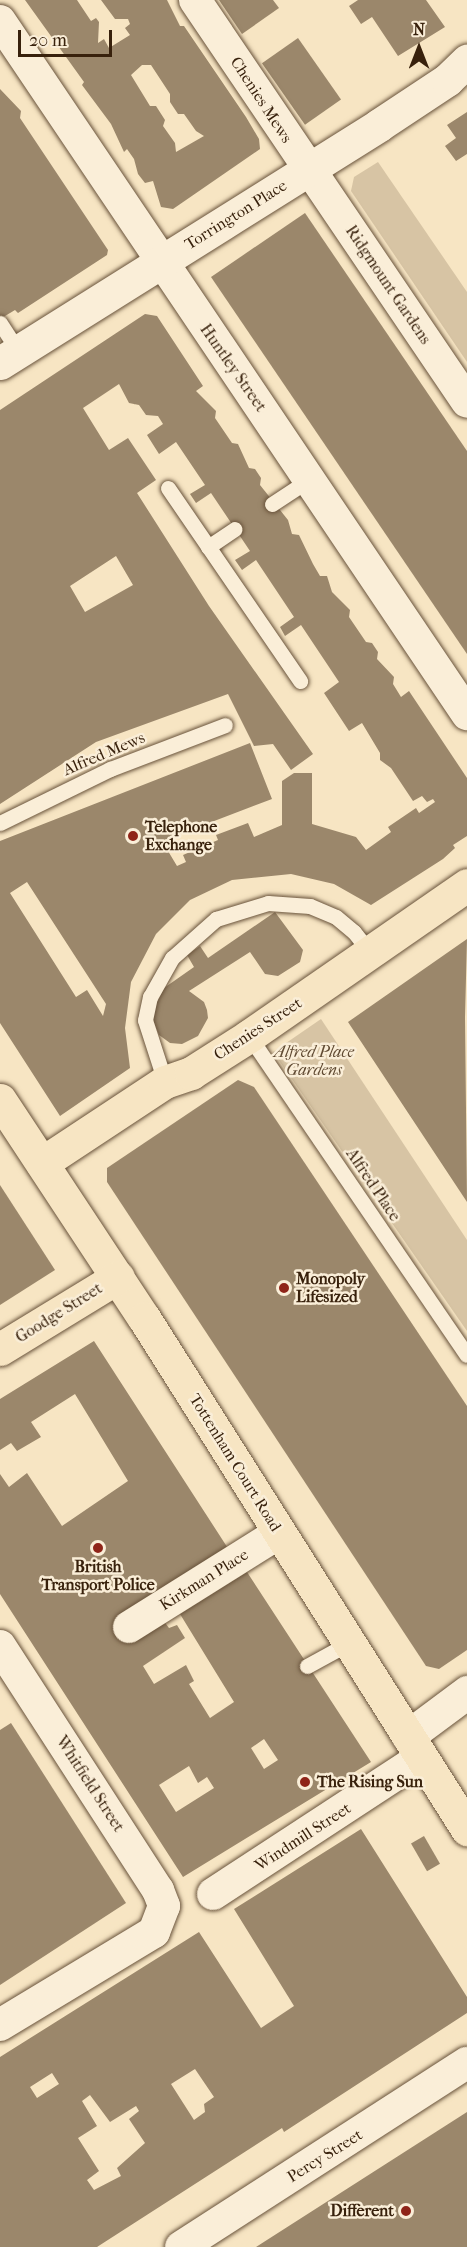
<!DOCTYPE html>
<html>
<head>
<meta charset="utf-8">
<style>
  body { margin:0 }
  #map { position:relative; width:467px; height:2247px; overflow:hidden; background:#f7e5c3; font-family:"IM FELL French Canon",serif }
  div>[style] { position:absolute }
  [style*='--x'] { left:calc(var(--x)*1px); top:calc(var(--y)*1px); width:calc(var(--w)*1px); rotate:calc(var(--a)*1deg) }
  .green>* { inset:0; background:#d7c4a4 }
  .building>* { inset:0; background:#9b876b; transform-origin:0 0 }
  .roads { filter:drop-shadow(0 0 2px #68523a) drop-shadow(0 0 2px #68523a) }
  .lane>* { height:15px; margin:-7.5px; padding:0 7.5px; transform-origin:7.5px; border-radius:7.5px; background:#faeed8 }
  .street>* { height:32px; margin:-16px; padding:0 16px; transform-origin:16px; border-radius:16px; background:#faeed8 }
  .secondary>* { height:33px; margin:-16.5px; padding:0 16.5px; transform-origin:16.5px; border-radius:16.5px; background:#faeed8 }
  .primary>* { height:33px; margin:-16.5px; padding:0 16.5px; transform-origin:16.5px; border-radius:16.5px; background:#f7e5c3 }
  .dots>* { width:16px; height:16px; translate:-50% -50%; box-sizing:border-box; border:3px solid #faeed8; border-radius:50% }
  span { translate:-50% -50%; white-space:nowrap; text-align:center; line-height:1.15; -webkit-text-stroke:5px #faeed8; paint-order:stroke }
  .street-label { font-size:16px; color:#38210c }
  .poi-label { font-size:16px; color:#38210c; font-weight:700 }
  .left { translate:0 -50%; text-align:left }
  .right { translate:-100% -50%; text-align:right }
  .park-label { font-size:16px; color:#604a32; font-style:italic }
  .north { position:absolute; left:389px; top:18px; width:60px; height:60px; -webkit-text-stroke:4px #faeed8; paint-order:stroke; rotate:0deg; font-size:16px; font-weight:700; line-height:24px; text-align:center; color:#38210c }
  .north::after { content:''; display:block; margin:auto; width:21px; height:27px; background:#38210c; clip-path:polygon(50% 0,100% 100%,50% 72%,0 100%) }
  .scale { position:absolute; left:18px; top:30px; width:94px; height:27px; box-sizing:border-box; border:3px solid #38210c; border-top:0; padding-left:8px; font-size:18px; line-height:21px; white-space:nowrap; color:#38210c; -webkit-text-stroke:4px #faeed8; paint-order:stroke }
</style>
</head>
<body>
<div id="map">
  <div class="green">
    <div style="clip-path:polygon(378px 162px,467px 292px,467px 362px,351px 191px,354px 177px)"></div>
    <div style="clip-path:polygon(321px 1019px,467px 1240px,467px 1331px,273px 1052px)"></div>
  </div>
  <div class="building">
    <div style="clip-path:polygon(evenodd,25px 0,77px 0,91px 21px,96px 18px,99px 22px,98px 43px,104px 39px,109px 48px,130px 35px,125px 28px,130px 24px,128px 19px,115px 19px,101px 0,167px 0,180px 26px,184px 26px,246px 117px,259px 139px,260px 149px,173px 209px,161px 207px,153px 181px,145px 183px,138px 174px,134px 159px,127px 149px,124px 152px,111px 124px,82px 85px,84px 82px,25px 0,142px 65px,151px 65px,170px 94px,170px 102px,178px 114px,184px 114px,196px 131px,204px 136px,176px 152px,175px 143px,163px 126px,165px 120px,156px 106px,150px 106px,131px 75px,142px 65px)"></div>
    <div style="clip-path:polygon(219px 0,273px 0,279px 8px,242px 34px)"></div>
    <div style="clip-path:polygon(358px 0,426px 0,445px 27px,398px 56px,372px 17px,361px 24px,349px 6px)"></div>
    <div style="left:298px;top:38px;width:75px;height:44px;rotate:55deg"></div>
    <div style="clip-path:polygon(0 89px,21px 111px,20px 118px,108px 250px,107px 255px,18px 313px,15px 310px,0 319px)"></div>
    <div style="clip-path:polygon(467px 112px,467px 154px,456px 161px,445px 146px,456px 138px,447px 125px)"></div>
    <div style="clip-path:polygon(305px 213px,467px 451px,467px 654px,211px 277px)"></div>
    <div style="clip-path:polygon(evenodd,145px 314px,157px 316px,203px 386px,196px 391px,216px 411px,215px 418px,232px 443px,238px 444px,249px 468px,255px 469px,261px 478px,260px 485px,288px 520px,292px 534px,299px 535px,313px 564px,320px 576px,327px 576px,332px 592px,350px 610px,349px 617px,366px 642px,372px 643px,378px 652px,377px 659px,394px 677px,393px 684px,401px 697px,409px 691px,467px 778px,467px 836px,453px 845px,455px 848px,443px 859px,371px 905px,334px 884px,291px 874px,232px 880px,190px 900px,156px 934px,131px 982px,125px 1028px,130px 1068px,60px 1116px,0 1023px,0 841px,250px 743px,272px 799px,162px 841px,177px 866px,186px 862px,183px 855px,218px 840px,216px 835px,248px 823px,254px 837px,282px 825px,282px 781px,294px 773px,312px 773px,312px 824px,356px 837px,366px 850px,391px 832px,388px 827px,416px 808px,419px 813px,435px 802px,433px 799px,427px 802px,422px 796px,413px 801px,391px 768px,380px 760px,380px 753px,362px 723px,349px 731px,324px 693px,339px 682px,301px 625px,285px 636px,280px 627px,294px 617px,256px 560px,242px 570px,235px 560px,250px 551px,211px 493px,196px 503px,190px 494px,205px 485px,176px 442px,159px 454px,147px 435px,163px 424px,158px 416px,146px 415px,139px 405px,129px 403px,119px 384px,83px 408px,109px 450px,128px 438px,156px 480px,137px 493px,209px 606px,313px 754px,291px 770px,273px 744px,254px 746px,228px 694px,96px 742px,0 804px,0 410px,145px 314px,116px 556px,133px 585px,85px 612px,70px 586px,116px 556px,145px 314px,27px 882px,106px 1004px,103px 1016px,87px 990px,76px 997px,10px 893px,27px 882px)"></div>
    <div style="clip-path:polygon(275px 912px,303px 950px,300px 962px,278px 976px,265px 974px,250px 952px,189px 991px,204px 1002px,207px 1010px,208px 1018px,198px 1036px,182px 1044px,170px 1043px,159px 1035px,153px 1020px,155px 1007px,164px 988px,194px 967px,187px 955px,200px 946px,208px 958px)"></div>
    <div style="clip-path:polygon(467px 939px,465px 1017px,467px 1202px,348px 1022px)"></div>
    <div style="clip-path:polygon(238px 1080px,254px 1087px,467px 1406px,467px 1650px,439px 1669px,426px 1666px,107px 1182px,107px 1168px)"></div>
    <div style="clip-path:polygon(0 1185px,55px 1270px,0 1305px)"></div>
    <div style="clip-path:polygon(evenodd,94px 1341px,231px 1553px,163px 1620px,169px 1628px,177px 1625px,185px 1638px,143px 1666px,154px 1684px,186px 1665px,194px 1681px,189px 1684px,210px 1718px,234px 1702px,180px 1614px,247px 1572px,371px 1762px,183px 1877px,0 1594px,0 1474px,9px 1487px,27px 1473px,62px 1526px,128px 1481px,75px 1394px,31px 1422px,41px 1437px,17px 1451px,11px 1443px,0 1450px,0 1399px,94px 1341px,264px 1739px,278px 1760px,264px 1769px,251px 1748px,264px 1739px,94px 1341px,189px 1766px,198px 1783px,207px 1777px,214px 1788px,176px 1812px,159px 1785px,189px 1766px)"></div>
    <div style="clip-path:polygon(11px 1723px,126px 1903px,0 1985px,0 1730px)"></div>
    <div style="clip-path:polygon(evenodd,361px 1829px,467px 1997px,467px 2013px,284px 2132px,282px 2128px,97px 2247px,0 2247px,0 2057px,199px 1932px,261px 2028px,294px 2006px,234px 1909px,361px 1829px,195px 2069px,214px 2097px,204px 2104px,205px 2112px,194px 2120px,171px 2084px,195px 2069px,361px 1829px,52px 2073px,59px 2084px,37px 2098px,30px 2087px,52px 2073px,361px 1829px,90px 2095px,110px 2122px,136px 2106px,139px 2111px,129px 2119px,145px 2143px,117px 2168px,121px 2176px,94px 2190px,87px 2180px,99px 2171px,78px 2138px,97px 2126px,82px 2101px,90px 2095px)"></div>
    <div style="left:424px;top:1836px;width:32px;height:15px;rotate:60deg"></div>
    <div style="clip-path:polygon(467px 2112px,467px 2247px,256px 2247px,392px 2160px)"></div>
  </div>
  <div class="roads">
    <div class="lane">
      <div style="--x:0;--y:323;--w:33;--a:57"></div>
      <div style="--x:168;--y:488;--w:234;--a:55.6"></div>
      <div style="--x:272;--y:504;--w:45;--a:-33.3"></div>
      <div style="--x:208;--y:547;--w:32;--a:-34"></div>
      <div style="--x:0;--y:823;--w:123;--a:-26.1"></div>
      <div style="--x:110;--y:769;--w:123;--a:-20.9"></div>
      <div style="--x:249;--y:1036;--w:386;--a:55.7"></div>
      <div style="--x:165;--y:1082;--w:65;--a:-107.9"></div>
      <div style="--x:145;--y:1020;--w:24;--a:-78"></div>
      <div style="--x:150;--y:997;--w:45;--a:-60.6"></div>
      <div style="--x:172;--y:958;--w:59;--a:-41.6"></div>
      <div style="--x:216;--y:919;--w:54;--a:-17.1"></div>
      <div style="--x:268;--y:903;--w:42;--a:4.1"></div>
      <div style="--x:310;--y:906;--w:28;--a:23"></div>
      <div style="--x:336;--y:917;--w:23;--a:40"></div>
      <div style="--x:354;--y:932;--w:24;--a:52"></div>
      <div style="--x:307;--y:1666;--w:48;--a:-28.7"></div>
    </div>
    <div class="street">
      <div style="--x:195;--y:0;--w:485;--a:55.9"></div>
      <div style="--x:0;--y:21;--w:836;--a:56.02"></div>
      <div style="--x:129;--y:1627;--w:177;--a:-32.1"></div>
      <div style="--x:0;--y:1646;--w:291;--a:57.1"></div>
      <div style="--x:158;--y:1890;--w:17;--a:69"></div>
      <div style="--x:164;--y:1906;--w:28;--a:111"></div>
      <div style="--x:154;--y:1932;--w:180;--a:148.9"></div>
      <div style="--x:213;--y:1894;--w:249;--a:-33.2"></div>
      <div style="--x:181;--y:2247;--w:340;--a:-32.8"></div>
    </div>
    <div class="secondary">
      <div style="--x:0;--y:363;--w:448;--a:-32.1"></div>
      <div style="--x:379;--y:125;--w:82;--a:-33.5"></div>
      <div style="--x:447;--y:80;--w:28;--a:-44"></div>
      <div style="--x:408;--y:1736;--w:74;--a:-36.7"></div>
    </div>
    <div class="primary">
      <div style="--x:0;--y:1100;--w:261;--a:56.6"></div>
      <div style="--x:144;--y:1318;--w:605;--a:57.7"></div>
      <div style="--x:42;--y:1163;--w:147;--a:-33.4"></div>
      <div style="--x:165;--y:1082;--w:28;--a:-19"></div>
      <div style="--x:191;--y:1073;--w:69;--a:-32.5"></div>
      <div style="--x:249;--y:1036;--w:265;--a:-34.7"></div>
      <div style="--x:0;--y:1349;--w:138;--a:-31.4"></div>
    </div>
  </div>
  <div class="dots">
    <div style="left:133px;top:836px;background:#8f2418"></div>
    <div style="left:284px;top:1288px;background:#8f2418"></div>
    <div style="left:98px;top:1548px;background:#8f2418"></div>
    <div style="left:305px;top:1782px;background:#8f2418"></div>
    <div style="left:406px;top:2211px;background:#8f2418"></div>
  </div>
  <div class="street-label">
    <span style="left:261px;top:100px;rotate:57deg">Chenies Mews</span>
    <span style="left:236px;top:215px;rotate:-32deg">Torrington Place</span>
    <span style="left:388px;top:285px;rotate:56deg">Ridgmount Gardens</span>
    <span style="left:233px;top:368px;rotate:55deg">Huntley Street</span>
    <span style="left:104px;top:754px;rotate:-23deg">Alfred Mews</span>
    <span style="left:258px;top:1029px;rotate:-33deg">Chenies Street</span>
    <span style="left:373px;top:1185px;rotate:56deg">Alfred Place</span>
    <span style="left:59px;top:1313px;rotate:-32deg">Goodge Street</span>
    <span style="left:235px;top:1463px;rotate:58deg">Tottenham Court Road</span>
    <span style="left:204px;top:1580px;rotate:-32deg">Kirkman Place</span>
    <span style="left:90px;top:1784px;rotate:57deg">Whitfield Street</span>
    <span style="left:303px;top:1837px;rotate:-33deg">Windmill Street</span>
    <span style="left:325px;top:2156px;rotate:-32deg">Percy Street</span>
  </div>
  <div class="poi-label">
    <span class="left" style="left:145px;top:836px">Telephone<br>Exchange</span>
    <span class="left" style="left:296px;top:1288px">Monopoly<br>Lifesized</span>
    <span style="left:98px;top:1576px">British<br>Transport Police</span>
    <span class="left" style="left:317px;top:1782px">The Rising Sun</span>
    <span class="right" style="left:394px;top:2211px">Different</span>
  </div>
  <div class="park-label">
    <span style="left:314px;top:1061px">Alfred Place<br>Gardens</span>
  </div>
  <div class="north">N</div>
  <div class="scale">20 m</div>
</div>
</body>
</html>
